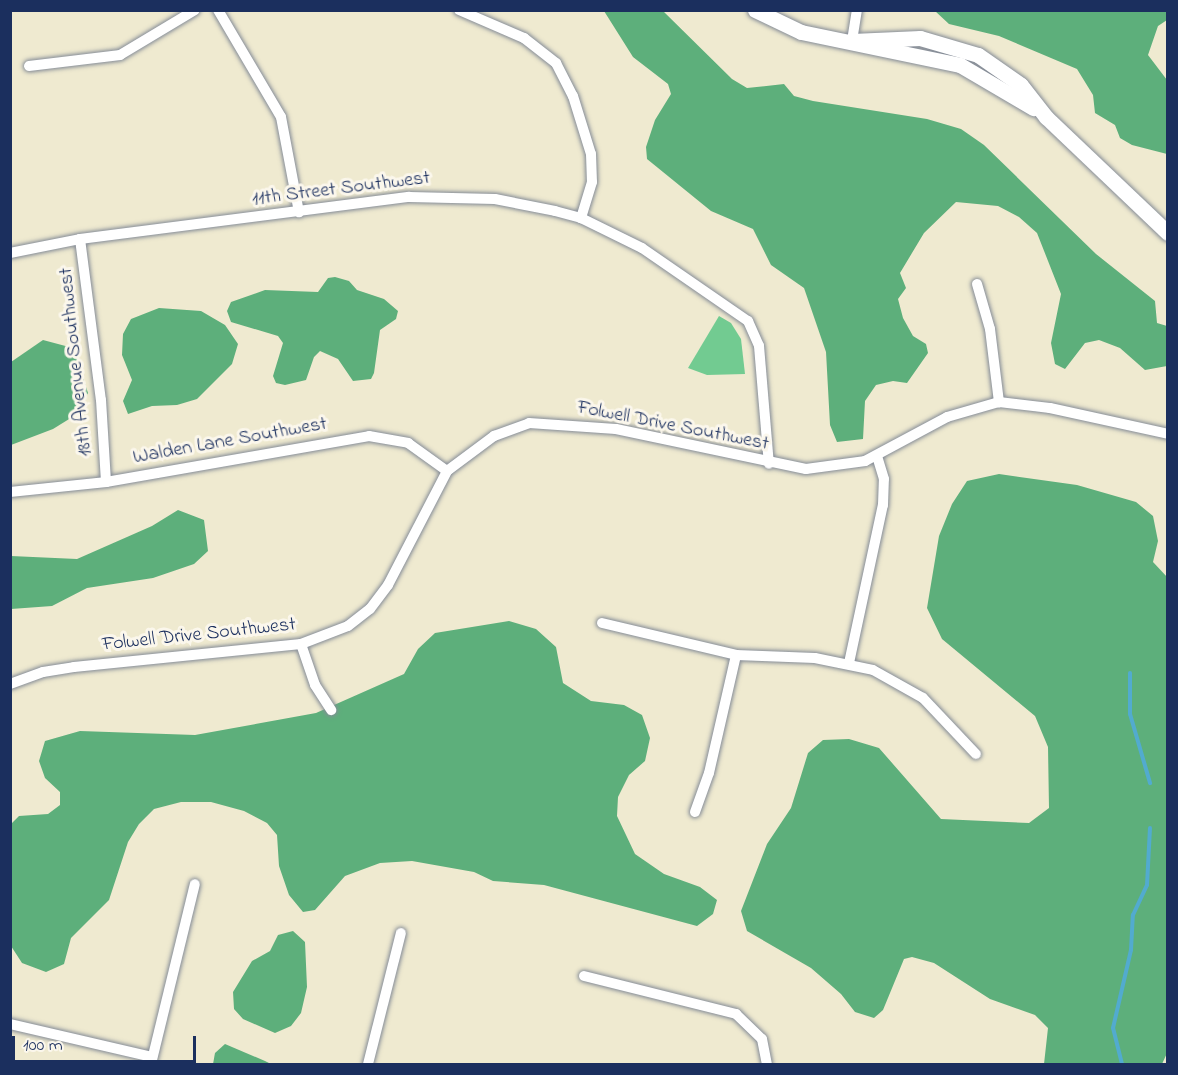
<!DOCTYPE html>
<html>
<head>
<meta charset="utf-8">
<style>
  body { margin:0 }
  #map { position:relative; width:1178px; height:1075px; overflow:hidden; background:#efead0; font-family:"Indie Flower",sans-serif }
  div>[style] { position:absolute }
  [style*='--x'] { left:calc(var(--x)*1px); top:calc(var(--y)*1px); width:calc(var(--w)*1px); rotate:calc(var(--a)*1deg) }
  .green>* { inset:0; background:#72cb91 }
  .forest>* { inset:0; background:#5daf7b }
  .stream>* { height:4px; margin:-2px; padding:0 2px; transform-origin:2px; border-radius:2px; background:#52abcf }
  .roads { filter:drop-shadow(0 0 2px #858c97) drop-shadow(0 0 2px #858c97) }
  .street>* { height:10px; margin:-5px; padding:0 5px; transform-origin:5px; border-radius:5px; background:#fff }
  .secondary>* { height:15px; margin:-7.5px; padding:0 7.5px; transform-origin:7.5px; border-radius:7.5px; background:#fff }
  span { translate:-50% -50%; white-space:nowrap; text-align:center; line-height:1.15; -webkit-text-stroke:6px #fbf7ec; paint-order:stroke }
  .street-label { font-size:20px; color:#1b2f5e }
  .frame { position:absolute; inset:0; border:12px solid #1b2f5e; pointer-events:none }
  .scale { position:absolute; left:12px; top:1036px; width:184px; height:27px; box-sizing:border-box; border:3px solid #1b2f5e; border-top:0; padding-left:8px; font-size:18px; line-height:21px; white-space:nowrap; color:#1b2f5e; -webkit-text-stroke:4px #fbf7ec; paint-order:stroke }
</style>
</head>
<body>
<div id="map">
  <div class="green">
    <div style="clip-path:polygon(719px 316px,731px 323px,741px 339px,745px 374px,707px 375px,688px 368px)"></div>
  </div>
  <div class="forest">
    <div style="clip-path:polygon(604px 11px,663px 11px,732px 79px,747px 88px,784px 84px,794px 96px,813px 101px,927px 119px,961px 129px,984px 145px,1096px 254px,1155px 301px,1157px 323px,1167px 326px,1167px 366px,1145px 370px,1120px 348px,1099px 340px,1085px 343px,1065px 369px,1055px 364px,1051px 343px,1061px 294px,1037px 233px,1019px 217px,998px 206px,956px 202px,924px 233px,900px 273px,906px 288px,898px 299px,903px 318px,913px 336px,926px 344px,928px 353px,907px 383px,893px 381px,876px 385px,865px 401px,863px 439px,837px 442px,830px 425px,826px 352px,804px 288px,771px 265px,753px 229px,711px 211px,647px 159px,646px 147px,655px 120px,671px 94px,668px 84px,633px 57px)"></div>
    <div style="clip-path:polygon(935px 11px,1167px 11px,1167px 20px,1158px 26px,1148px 55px,1167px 80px,1167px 154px,1132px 145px,1120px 138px,1115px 125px,1095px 113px,1093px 95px,1077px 69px,999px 36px,949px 24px)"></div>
    <div style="clip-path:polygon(335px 277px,349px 281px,357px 290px,384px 299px,398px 311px,396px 319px,380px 330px,374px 373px,371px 379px,353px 381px,338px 359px,320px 351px,314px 357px,306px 380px,285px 385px,276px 383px,273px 376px,283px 343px,278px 336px,231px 322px,227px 311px,231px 302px,265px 290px,318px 292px,328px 278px)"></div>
    <div style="clip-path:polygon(159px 308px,201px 311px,225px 325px,238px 344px,232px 364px,197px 399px,177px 405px,152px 406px,128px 414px,123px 401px,132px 380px,122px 355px,123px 334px,131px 319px)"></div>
    <div style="clip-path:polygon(43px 340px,73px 348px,88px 393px,74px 416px,53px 429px,11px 445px,11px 362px)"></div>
    <div style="clip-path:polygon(999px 474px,1077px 485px,1136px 502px,1153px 516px,1158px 541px,1153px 562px,1168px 578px,1168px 1051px,1162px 1064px,1044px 1064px,1048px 1028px,1035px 1015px,990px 999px,934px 963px,912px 957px,904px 959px,883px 1010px,874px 1018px,855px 1012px,841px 994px,811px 968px,747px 931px,741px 911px,767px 844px,791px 808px,808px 753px,823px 740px,849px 739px,879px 748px,941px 819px,1029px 823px,1049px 808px,1048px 747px,1035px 716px,942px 639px,927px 608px,939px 536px,952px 504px,967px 481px)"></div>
    <div style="clip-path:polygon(178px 510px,204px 520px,208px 551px,194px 564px,153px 578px,87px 588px,52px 606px,11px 609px,11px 556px,77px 559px,152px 526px)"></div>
    <div style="clip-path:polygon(509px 621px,536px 629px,556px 647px,563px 683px,591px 701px,624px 705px,642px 715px,650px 738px,645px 761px,629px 775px,618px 797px,617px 816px,635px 854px,664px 874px,700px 887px,717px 900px,713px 914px,697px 926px,544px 885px,493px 881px,474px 872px,412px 861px,380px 863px,345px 876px,315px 910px,303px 912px,289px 895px,279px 866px,277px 835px,267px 823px,244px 811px,211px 802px,181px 802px,154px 809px,139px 824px,128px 842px,109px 900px,71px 938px,64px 964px,46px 972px,22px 963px,11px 946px,10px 825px,19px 816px,48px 814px,60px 805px,60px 792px,45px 778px,39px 761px,45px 741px,80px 731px,195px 735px,316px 713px,404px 674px,418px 649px,435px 633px)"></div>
    <div style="clip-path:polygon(293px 931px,305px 942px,307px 987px,301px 1013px,291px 1026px,275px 1033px,243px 1019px,234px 1009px,233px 992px,252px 961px,270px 951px,278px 935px)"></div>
    <div style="clip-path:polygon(225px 1044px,265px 1061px,271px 1064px,213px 1064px,215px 1053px)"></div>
  </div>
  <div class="stream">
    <div style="--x:1130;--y:673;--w:41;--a:90"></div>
    <div style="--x:1130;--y:714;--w:72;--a:73.8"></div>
    <div style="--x:1122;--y:1064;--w:37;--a:-104"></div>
    <div style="--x:1113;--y:1028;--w:80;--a:-77"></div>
    <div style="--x:1131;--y:950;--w:35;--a:-87"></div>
    <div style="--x:1133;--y:915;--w:33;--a:-65"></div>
    <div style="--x:1147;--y:885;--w:57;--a:-87"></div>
  </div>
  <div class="roads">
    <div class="street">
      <div style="--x:218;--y:10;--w:124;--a:59.5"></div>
      <div style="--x:281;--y:117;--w:97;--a:79.3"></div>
      <div style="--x:459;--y:10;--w:71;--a:23.3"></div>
      <div style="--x:524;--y:38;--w:41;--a:38"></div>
      <div style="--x:556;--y:63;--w:37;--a:63"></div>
      <div style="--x:573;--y:96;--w:61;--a:72.8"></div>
      <div style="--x:591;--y:154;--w:28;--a:88"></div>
      <div style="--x:592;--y:182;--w:38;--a:107"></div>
      <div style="--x:852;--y:41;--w:31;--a:-81"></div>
      <div style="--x:29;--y:66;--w:92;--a:-6.9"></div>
      <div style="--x:120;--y:55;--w:87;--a:-31"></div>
      <div style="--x:80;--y:239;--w:162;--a:82.6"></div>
      <div style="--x:101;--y:400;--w:82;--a:86.5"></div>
      <div style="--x:10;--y:253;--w:71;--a:-11.3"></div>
      <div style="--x:80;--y:239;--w:332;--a:-7.3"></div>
      <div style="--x:409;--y:197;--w:86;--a:1.3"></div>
      <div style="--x:495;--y:199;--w:61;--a:11.3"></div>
      <div style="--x:555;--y:211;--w:27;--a:15"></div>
      <div style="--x:581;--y:218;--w:68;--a:26.2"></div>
      <div style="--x:642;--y:248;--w:129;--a:34.6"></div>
      <div style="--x:748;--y:321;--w:27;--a:66"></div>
      <div style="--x:759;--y:346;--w:118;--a:85.2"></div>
      <div style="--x:977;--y:284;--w:47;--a:73.9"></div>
      <div style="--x:990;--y:329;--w:74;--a:83"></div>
      <div style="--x:10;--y:492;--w:97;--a:-5.9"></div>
      <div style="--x:106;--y:482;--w:267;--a:-9.9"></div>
      <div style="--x:369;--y:436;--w:40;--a:10"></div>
      <div style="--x:408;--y:443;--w:48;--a:35.7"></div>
      <div style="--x:602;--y:623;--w:138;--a:13.4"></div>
      <div style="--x:736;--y:655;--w:79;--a:2.2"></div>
      <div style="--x:815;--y:658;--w:59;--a:11.7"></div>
      <div style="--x:873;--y:670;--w:57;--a:29.2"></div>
      <div style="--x:923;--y:698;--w:77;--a:46.6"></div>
      <div style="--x:301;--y:644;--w:43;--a:71.1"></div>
      <div style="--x:315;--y:685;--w:30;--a:57"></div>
      <div style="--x:849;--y:663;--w:162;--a:-77.9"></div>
      <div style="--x:883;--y:505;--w:26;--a:-88"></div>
      <div style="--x:884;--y:479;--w:24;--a:-107"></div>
      <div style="--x:10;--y:684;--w:35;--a:-20"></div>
      <div style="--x:43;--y:672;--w:31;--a:-9"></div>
      <div style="--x:74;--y:667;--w:228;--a:-5.8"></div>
      <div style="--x:301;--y:644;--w:50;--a:-21"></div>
      <div style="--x:348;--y:626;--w:28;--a:-38"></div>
      <div style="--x:370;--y:609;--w:30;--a:-53"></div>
      <div style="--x:388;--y:585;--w:128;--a:-62.6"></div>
      <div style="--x:447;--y:471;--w:59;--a:-36.7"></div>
      <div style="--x:494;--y:436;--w:37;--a:-20"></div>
      <div style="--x:529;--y:423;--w:87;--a:3.9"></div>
      <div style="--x:616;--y:429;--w:194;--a:11.9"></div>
      <div style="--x:806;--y:469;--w:60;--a:-7.7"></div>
      <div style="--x:865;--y:461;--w:93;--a:-28.2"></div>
      <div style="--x:947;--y:417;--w:54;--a:-16.1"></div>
      <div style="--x:999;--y:402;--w:51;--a:6.7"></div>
      <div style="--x:1050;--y:408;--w:121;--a:12.4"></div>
      <div style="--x:695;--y:812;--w:41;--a:-70.3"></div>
      <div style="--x:709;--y:773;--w:121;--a:-77.1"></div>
      <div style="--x:584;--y:976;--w:157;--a:14"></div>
      <div style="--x:736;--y:1014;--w:36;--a:44"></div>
      <div style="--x:762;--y:1039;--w:25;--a:79"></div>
      <div style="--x:10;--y:1024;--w:146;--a:13.1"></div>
      <div style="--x:151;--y:1064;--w:185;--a:-76.3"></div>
      <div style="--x:368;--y:1064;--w:135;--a:-75.9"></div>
    </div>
    <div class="secondary">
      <div style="--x:755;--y:10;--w:51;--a:25.6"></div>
      <div style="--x:801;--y:32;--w:162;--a:11.7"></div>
      <div style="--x:960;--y:65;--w:85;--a:30.5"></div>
      <div style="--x:852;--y:41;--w:68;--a:-2.5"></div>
      <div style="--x:920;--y:38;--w:60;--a:16.3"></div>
      <div style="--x:978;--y:55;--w:52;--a:34.9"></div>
      <div style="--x:1021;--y:85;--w:41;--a:52"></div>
      <div style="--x:1046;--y:117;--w:168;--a:43.6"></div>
    </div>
  </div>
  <div class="street-label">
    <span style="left:341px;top:189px;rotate:-7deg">11th Street Southwest</span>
    <span style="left:76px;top:362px;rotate:-96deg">18th Avenue Southwest</span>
    <span style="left:673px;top:426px;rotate:11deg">Folwell Drive Southwest</span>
    <span style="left:230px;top:441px;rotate:-10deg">Walden Lane Southwest</span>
    <span style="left:199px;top:635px;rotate:-6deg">Folwell Drive Southwest</span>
  </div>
  <div class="frame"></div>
  <div class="scale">100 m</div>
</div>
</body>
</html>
